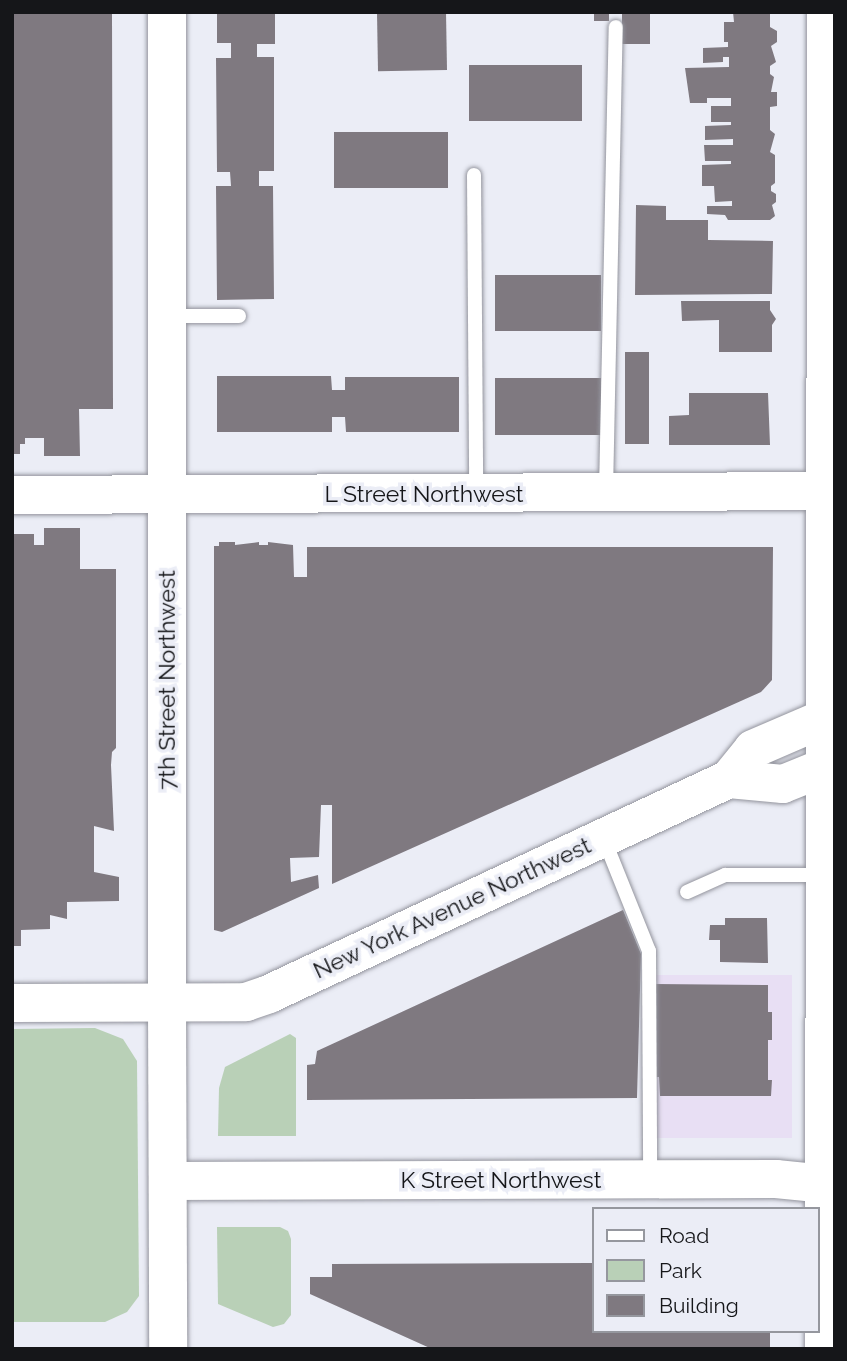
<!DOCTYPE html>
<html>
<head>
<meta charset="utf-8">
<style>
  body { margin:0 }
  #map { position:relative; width:847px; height:1361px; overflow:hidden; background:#ebedf6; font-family:Raleway,sans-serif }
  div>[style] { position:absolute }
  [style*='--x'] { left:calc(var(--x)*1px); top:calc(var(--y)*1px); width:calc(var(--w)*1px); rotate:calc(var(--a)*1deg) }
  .commercial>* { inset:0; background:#e8dff4; transform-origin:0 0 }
  .green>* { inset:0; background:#b9d0b7 }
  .building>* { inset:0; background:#7f7980; transform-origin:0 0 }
  .roads { filter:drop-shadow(0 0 2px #93949d) drop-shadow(0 0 2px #93949d) }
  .lane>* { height:14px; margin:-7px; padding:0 7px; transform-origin:7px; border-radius:7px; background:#fff }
  .secondary>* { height:38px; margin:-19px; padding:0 19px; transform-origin:19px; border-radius:19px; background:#fff }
  .primary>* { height:38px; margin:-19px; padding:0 19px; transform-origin:19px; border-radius:19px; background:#fff }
  .highway>* { height:38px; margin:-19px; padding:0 19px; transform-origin:19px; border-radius:19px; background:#fff }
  span { translate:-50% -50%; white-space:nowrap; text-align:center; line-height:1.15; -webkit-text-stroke:7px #ebedf6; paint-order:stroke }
  .street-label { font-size:23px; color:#151619 }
  .frame { position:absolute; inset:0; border:14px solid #151619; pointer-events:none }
  .legend { position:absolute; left:592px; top:1207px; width:228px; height:126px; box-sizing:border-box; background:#ebedf6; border:2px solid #95979e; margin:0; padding:9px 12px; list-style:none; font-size:21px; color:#151619 }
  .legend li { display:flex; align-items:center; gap:14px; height:35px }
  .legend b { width:35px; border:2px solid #95979e }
</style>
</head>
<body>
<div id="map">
  <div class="commercial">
    <div style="left:645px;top:975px;width:147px;height:163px"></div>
  </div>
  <div class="green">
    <div style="clip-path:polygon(95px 1028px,123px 1039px,137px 1061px,139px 1296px,127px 1312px,105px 1322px,12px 1322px,12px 1029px)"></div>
    <div style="clip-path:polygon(290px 1034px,296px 1038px,296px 1136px,218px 1136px,219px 1088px,225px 1067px)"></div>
    <div style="clip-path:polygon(217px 1227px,280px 1227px,288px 1231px,291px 1239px,291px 1315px,284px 1324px,273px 1327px,218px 1304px)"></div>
  </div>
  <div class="building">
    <div style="clip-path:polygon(12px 12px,112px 12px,113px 409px,79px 409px,80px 456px,44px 456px,44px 438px,25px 438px,25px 444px,20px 444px,20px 454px,12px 454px)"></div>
    <div style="clip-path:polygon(217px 12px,275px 12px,275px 44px,257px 44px,257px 57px,274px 57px,274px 171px,259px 171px,259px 186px,273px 186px,274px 299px,217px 300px,216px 186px,231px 186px,230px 172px,217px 172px,216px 58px,231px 58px,231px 43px,217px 43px)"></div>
    <div style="left:446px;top:12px;width:58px;height:69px;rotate:89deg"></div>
    <div style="left:594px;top:12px;width:15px;height:9px"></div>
    <div style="left:622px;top:12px;width:28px;height:32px"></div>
    <div style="clip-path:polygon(733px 12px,770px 12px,770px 27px,777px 31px,777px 42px,771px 46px,776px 62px,770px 66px,770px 74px,774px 77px,771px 92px,777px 92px,777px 106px,770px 107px,770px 130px,775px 134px,770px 152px,775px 155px,775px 183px,771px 186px,771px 191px,776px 194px,776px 202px,772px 205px,775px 216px,770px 220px,728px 220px,725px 215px,707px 214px,707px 206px,732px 206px,732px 201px,715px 202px,714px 186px,702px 186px,702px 165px,731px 164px,731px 161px,705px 161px,704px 145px,733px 145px,733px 139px,705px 140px,705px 126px,731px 125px,731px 122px,711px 122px,711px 106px,731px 106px,731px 98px,707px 98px,707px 103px,690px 103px,685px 68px,729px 67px,729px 57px,723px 57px,723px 62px,703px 63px,703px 48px,728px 47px,728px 42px,724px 42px,724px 22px,734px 22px)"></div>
    <div style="left:469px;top:65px;width:113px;height:56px"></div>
    <div style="left:334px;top:132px;width:114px;height:56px"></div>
    <div style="clip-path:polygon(636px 205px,666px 206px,666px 220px,708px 220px,708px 240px,773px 241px,772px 294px,635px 295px)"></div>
    <div style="left:495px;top:275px;width:106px;height:56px"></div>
    <div style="clip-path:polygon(681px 301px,770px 301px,770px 310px,776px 319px,772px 325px,772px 352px,719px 352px,719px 320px,682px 321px)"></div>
    <div style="left:625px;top:352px;width:24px;height:92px"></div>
    <div style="clip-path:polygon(217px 376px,331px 376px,332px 390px,345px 390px,345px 377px,459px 377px,459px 432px,346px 432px,345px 417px,332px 417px,332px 432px,217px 432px)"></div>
    <div style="left:495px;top:378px;width:106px;height:57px"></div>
    <div style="clip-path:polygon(689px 393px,768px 393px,770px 445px,669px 445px,669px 416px,689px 415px)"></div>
    <div style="clip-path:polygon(44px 528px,80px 528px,80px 569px,116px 569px,116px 748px,112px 752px,111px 765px,114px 831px,94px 826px,94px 872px,119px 877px,119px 901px,67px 902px,67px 919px,50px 915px,50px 929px,21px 930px,21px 946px,12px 946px,12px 534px,34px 534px,34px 545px,44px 545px)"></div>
    <div style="clip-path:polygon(219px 542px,235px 542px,235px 545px,259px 542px,259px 545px,268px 545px,268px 542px,293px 545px,294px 577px,307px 577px,307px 547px,773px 547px,772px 680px,761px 692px,332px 884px,332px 805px,321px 805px,319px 857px,290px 858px,291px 882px,318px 875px,319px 888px,222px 932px,214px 930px,214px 546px,219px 546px)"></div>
    <div style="clip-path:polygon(623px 910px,641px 954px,637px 1098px,307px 1100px,307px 1065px,315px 1064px,317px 1051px)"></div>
    <div style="clip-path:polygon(725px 918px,767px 918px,768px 963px,720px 962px,720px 940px,709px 940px,710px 925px,725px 925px)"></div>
    <div style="clip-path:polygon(654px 984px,768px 985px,768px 1012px,772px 1012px,772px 1040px,768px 1040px,768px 1080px,772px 1080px,771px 1096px,660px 1096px,659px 1077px,654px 1077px)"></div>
    <div style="clip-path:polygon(593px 1263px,593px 1331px,770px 1331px,770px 1349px,432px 1349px,310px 1294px,310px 1277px,332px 1277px,332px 1264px)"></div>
  </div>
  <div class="roads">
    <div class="lane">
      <div style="--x:474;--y:175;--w:317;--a:89.6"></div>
      <div style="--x:168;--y:316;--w:71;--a:0"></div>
      <div style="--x:606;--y:491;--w:464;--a:-88.8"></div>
      <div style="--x:604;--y:839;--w:121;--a:68.1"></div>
      <div style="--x:649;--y:951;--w:227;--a:89.7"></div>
      <div style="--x:687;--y:892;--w:42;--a:-24.1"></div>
      <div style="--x:725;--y:875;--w:99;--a:0"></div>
    </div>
    <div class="secondary">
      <div style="--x:167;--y:12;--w:991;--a:90"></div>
      <div style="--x:12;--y:495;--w:823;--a:-0.28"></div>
      <div style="--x:168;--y:1181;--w:608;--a:-0.19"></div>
      <div style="--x:776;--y:1179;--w:59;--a:5.8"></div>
    </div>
    <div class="primary">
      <div style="--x:729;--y:779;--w:54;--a:5.3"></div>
      <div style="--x:783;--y:784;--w:45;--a:-22"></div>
      <div style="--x:12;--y:1003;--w:234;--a:-0.2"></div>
      <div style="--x:246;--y:1002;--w:24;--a:-19"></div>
      <div style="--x:269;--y:994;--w:508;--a:-25.05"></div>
      <div style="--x:729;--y:779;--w:38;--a:-51"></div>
      <div style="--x:753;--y:749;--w:78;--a:-23.3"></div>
      <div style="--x:167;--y:1003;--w:346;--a:89.8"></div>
    </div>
    <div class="highway">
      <div style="--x:824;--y:1349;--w:1337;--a:-89.91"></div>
    </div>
  </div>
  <div class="street-label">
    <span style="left:424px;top:494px">L Street Northwest</span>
    <span style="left:167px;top:680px;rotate:-90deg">7th Street Northwest</span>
    <span style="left:452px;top:908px;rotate:-25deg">New York Avenue Northwest</span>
    <span style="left:501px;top:1180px">K Street Northwest</span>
  </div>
  <div class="frame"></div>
  <ul class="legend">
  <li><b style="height:9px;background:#fff"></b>Road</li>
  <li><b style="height:19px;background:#b9d0b7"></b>Park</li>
  <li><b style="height:19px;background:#7f7980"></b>Building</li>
  </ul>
</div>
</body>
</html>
